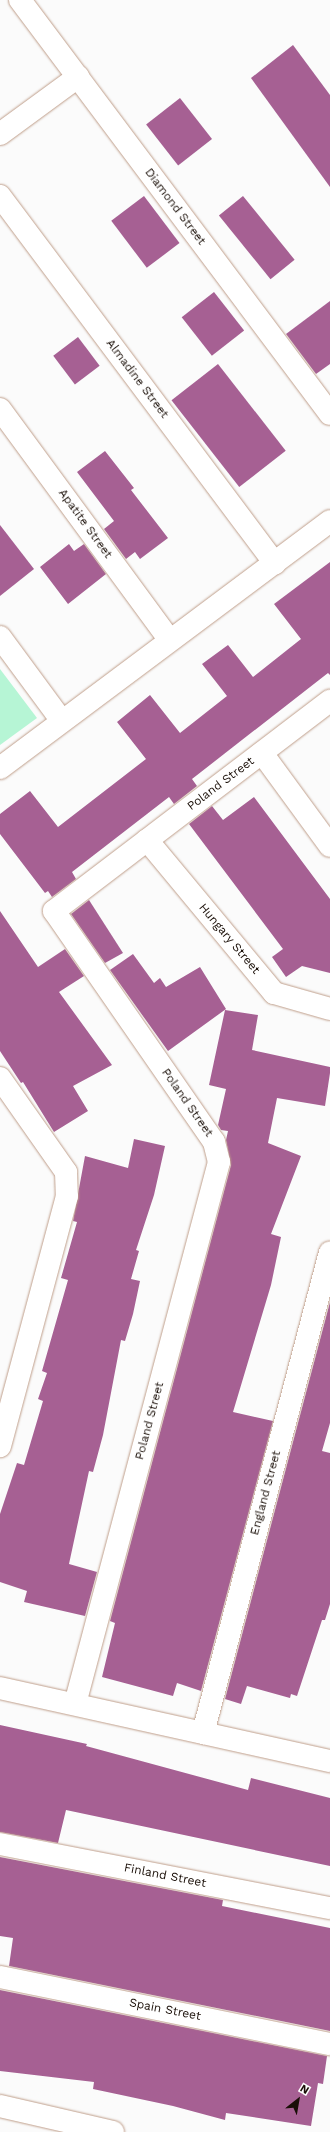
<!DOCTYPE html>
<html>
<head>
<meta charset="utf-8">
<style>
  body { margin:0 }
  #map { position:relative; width:330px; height:2132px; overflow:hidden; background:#fbfbfb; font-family:"Work Sans",sans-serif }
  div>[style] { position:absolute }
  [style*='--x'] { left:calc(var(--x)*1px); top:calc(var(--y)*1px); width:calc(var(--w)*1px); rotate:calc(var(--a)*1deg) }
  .green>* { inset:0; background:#b6f5d5 }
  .building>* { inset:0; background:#a66093; transform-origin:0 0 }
  .roads { filter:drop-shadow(0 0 1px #bf9e8a) drop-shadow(0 0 1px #bf9e8a) }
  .street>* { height:22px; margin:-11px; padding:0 11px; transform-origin:11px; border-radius:11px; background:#fff }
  span { translate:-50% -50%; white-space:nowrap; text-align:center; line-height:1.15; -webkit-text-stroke:3px #fff; paint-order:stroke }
  .street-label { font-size:12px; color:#1a0f08 }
  .north { position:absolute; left:278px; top:2080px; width:40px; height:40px; -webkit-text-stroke:3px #fff; paint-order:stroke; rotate:31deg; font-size:11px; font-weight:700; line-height:16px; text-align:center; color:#1a0f08 }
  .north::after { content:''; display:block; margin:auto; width:14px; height:18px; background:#1a0f08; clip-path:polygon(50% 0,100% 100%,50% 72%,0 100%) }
</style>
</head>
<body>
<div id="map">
  <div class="green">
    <div style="clip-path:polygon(0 669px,37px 718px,0 745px)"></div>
  </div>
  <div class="building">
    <div style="clip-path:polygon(293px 45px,330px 95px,330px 187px,251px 78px)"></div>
    <div style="left:180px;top:98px;width:52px;height:43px;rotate:52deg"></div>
    <div style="left:144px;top:196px;width:59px;height:41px;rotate:53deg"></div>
    <div style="left:243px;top:196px;width:82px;height:31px;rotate:51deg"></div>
    <div style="left:214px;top:292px;width:49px;height:41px;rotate:52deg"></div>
    <div style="clip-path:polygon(330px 301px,330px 364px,316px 374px,286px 334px)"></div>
    <div style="left:78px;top:337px;width:36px;height:31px;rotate:53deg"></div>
    <div style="left:218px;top:364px;width:110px;height:59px;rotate:52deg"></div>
    <div style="clip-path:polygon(105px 451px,134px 488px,131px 490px,168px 538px,140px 559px,135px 552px,126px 559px,104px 529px,114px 521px,77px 472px)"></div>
    <div style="clip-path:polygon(0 525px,34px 569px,0 596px)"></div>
    <div style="clip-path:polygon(69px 544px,74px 551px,84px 544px,106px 574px,68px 604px,40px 567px)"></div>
    <div style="clip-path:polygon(330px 562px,330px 675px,328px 673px,192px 779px,197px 786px,174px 804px,169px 797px,72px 872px,76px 879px,52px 897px,48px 891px,45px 893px,0 834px,0 814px,30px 791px,58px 827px,146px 759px,117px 722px,150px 695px,180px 733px,227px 696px,202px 664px,228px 645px,253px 677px,301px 639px,274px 604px)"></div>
    <div style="clip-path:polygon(254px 797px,330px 899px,330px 973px,302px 966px,286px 977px,272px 957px,283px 949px,189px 824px,212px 806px,223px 820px)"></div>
    <div style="clip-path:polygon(89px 900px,123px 953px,105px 963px,71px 914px)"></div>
    <div style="clip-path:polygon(0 911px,38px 967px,65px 949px,84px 976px,59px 992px,112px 1065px,73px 1086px,88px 1111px,54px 1132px,23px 1082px,21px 1083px,0 1051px)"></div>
    <div style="clip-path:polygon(133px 954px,154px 983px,160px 978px,166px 987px,200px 967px,226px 1009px,168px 1051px,110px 970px)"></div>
    <div style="clip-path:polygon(225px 1010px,258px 1015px,252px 1050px,330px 1067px,330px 1073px,325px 1106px,277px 1098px,268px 1143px,301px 1156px,271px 1234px,281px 1237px,271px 1285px,233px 1412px,273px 1421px,201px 1691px,177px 1683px,173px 1696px,102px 1677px,115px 1623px,110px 1621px,231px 1165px,226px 1140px,228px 1131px,221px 1130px,218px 1125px,226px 1089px,209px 1085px)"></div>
    <div style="clip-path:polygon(134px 1139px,165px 1146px,154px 1195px,136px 1250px,139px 1251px,131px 1279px,140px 1281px,133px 1314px,125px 1341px,121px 1340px,103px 1435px,93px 1472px,89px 1471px,69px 1564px,97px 1572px,85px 1616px,24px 1602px,27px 1591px,0 1582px,0 1514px,17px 1463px,24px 1465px,43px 1401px,38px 1399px,47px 1373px,42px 1371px,68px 1280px,61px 1278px,77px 1222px,73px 1221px,85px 1156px,128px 1168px)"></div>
    <div style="clip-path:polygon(330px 1302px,330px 1423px,322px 1451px,330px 1453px,330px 1604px,325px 1620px,322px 1620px,297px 1696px,291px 1694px,290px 1698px,247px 1686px,241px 1704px,225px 1699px)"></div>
    <div style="clip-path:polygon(0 1725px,87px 1744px,86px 1746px,248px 1790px,251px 1778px,330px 1798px,330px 1866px,66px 1810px,58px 1843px,0 1832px)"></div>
    <div style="clip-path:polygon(0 1857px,223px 1900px,222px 1906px,330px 1928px,330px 2031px,9px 1966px,13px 1938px,0 1936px)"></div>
    <div style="clip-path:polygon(0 1990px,327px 2056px,323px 2084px,318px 2083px,311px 2126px,226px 2113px,225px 2120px,173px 2106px,93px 2089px,94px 2082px,0 2071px)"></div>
  </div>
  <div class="roads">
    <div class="street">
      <div style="--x:20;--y:0;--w:517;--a:53.17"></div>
      <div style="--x:0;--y:134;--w:97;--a:-36.2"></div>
      <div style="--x:0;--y:196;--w:459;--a:53.2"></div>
      <div style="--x:0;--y:409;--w:285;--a:53.7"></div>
      <div style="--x:0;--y:637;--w:104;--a:53.6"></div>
      <div style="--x:262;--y:753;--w:115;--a:53.8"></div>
      <div style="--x:0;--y:768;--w:412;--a:-36.8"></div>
      <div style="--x:147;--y:840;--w:199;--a:50.3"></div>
      <div style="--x:274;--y:993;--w:58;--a:15.9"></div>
      <div style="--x:0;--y:1078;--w:115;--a:54.9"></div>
      <div style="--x:66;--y:1172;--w:24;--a:88"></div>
      <div style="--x:67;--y:1196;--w:259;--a:105"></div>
      <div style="--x:0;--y:1688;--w:338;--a:12.5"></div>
      <div style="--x:75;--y:1704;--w:561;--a:-75.12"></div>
      <div style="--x:219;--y:1162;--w:21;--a:-104"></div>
      <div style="--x:214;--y:1142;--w:281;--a:-124.7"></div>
      <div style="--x:54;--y:911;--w:347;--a:-37.3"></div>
      <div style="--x:203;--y:1733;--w:497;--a:-75.2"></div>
      <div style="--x:0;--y:1844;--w:336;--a:11"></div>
      <div style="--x:0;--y:1977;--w:337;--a:11.5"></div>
      <div style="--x:0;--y:2106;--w:116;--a:13"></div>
    </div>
  </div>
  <div class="street-label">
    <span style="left:175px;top:207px;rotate:53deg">Diamond Street</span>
    <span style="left:137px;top:379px;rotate:53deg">Almadine Street</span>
    <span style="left:85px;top:524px;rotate:54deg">Apatite Street</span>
    <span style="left:221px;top:784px;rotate:-37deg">Poland Street</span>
    <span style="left:229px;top:939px;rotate:50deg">Hungary Street</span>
    <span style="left:187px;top:1103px;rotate:55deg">Poland Street</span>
    <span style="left:150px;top:1421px;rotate:-75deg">Poland Street</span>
    <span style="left:266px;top:1493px;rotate:-75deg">England Street</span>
    <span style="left:165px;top:1876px;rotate:11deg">Finland Street</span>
    <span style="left:165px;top:2010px;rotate:11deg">Spain Street</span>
  </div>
  <div class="north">N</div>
</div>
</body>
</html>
